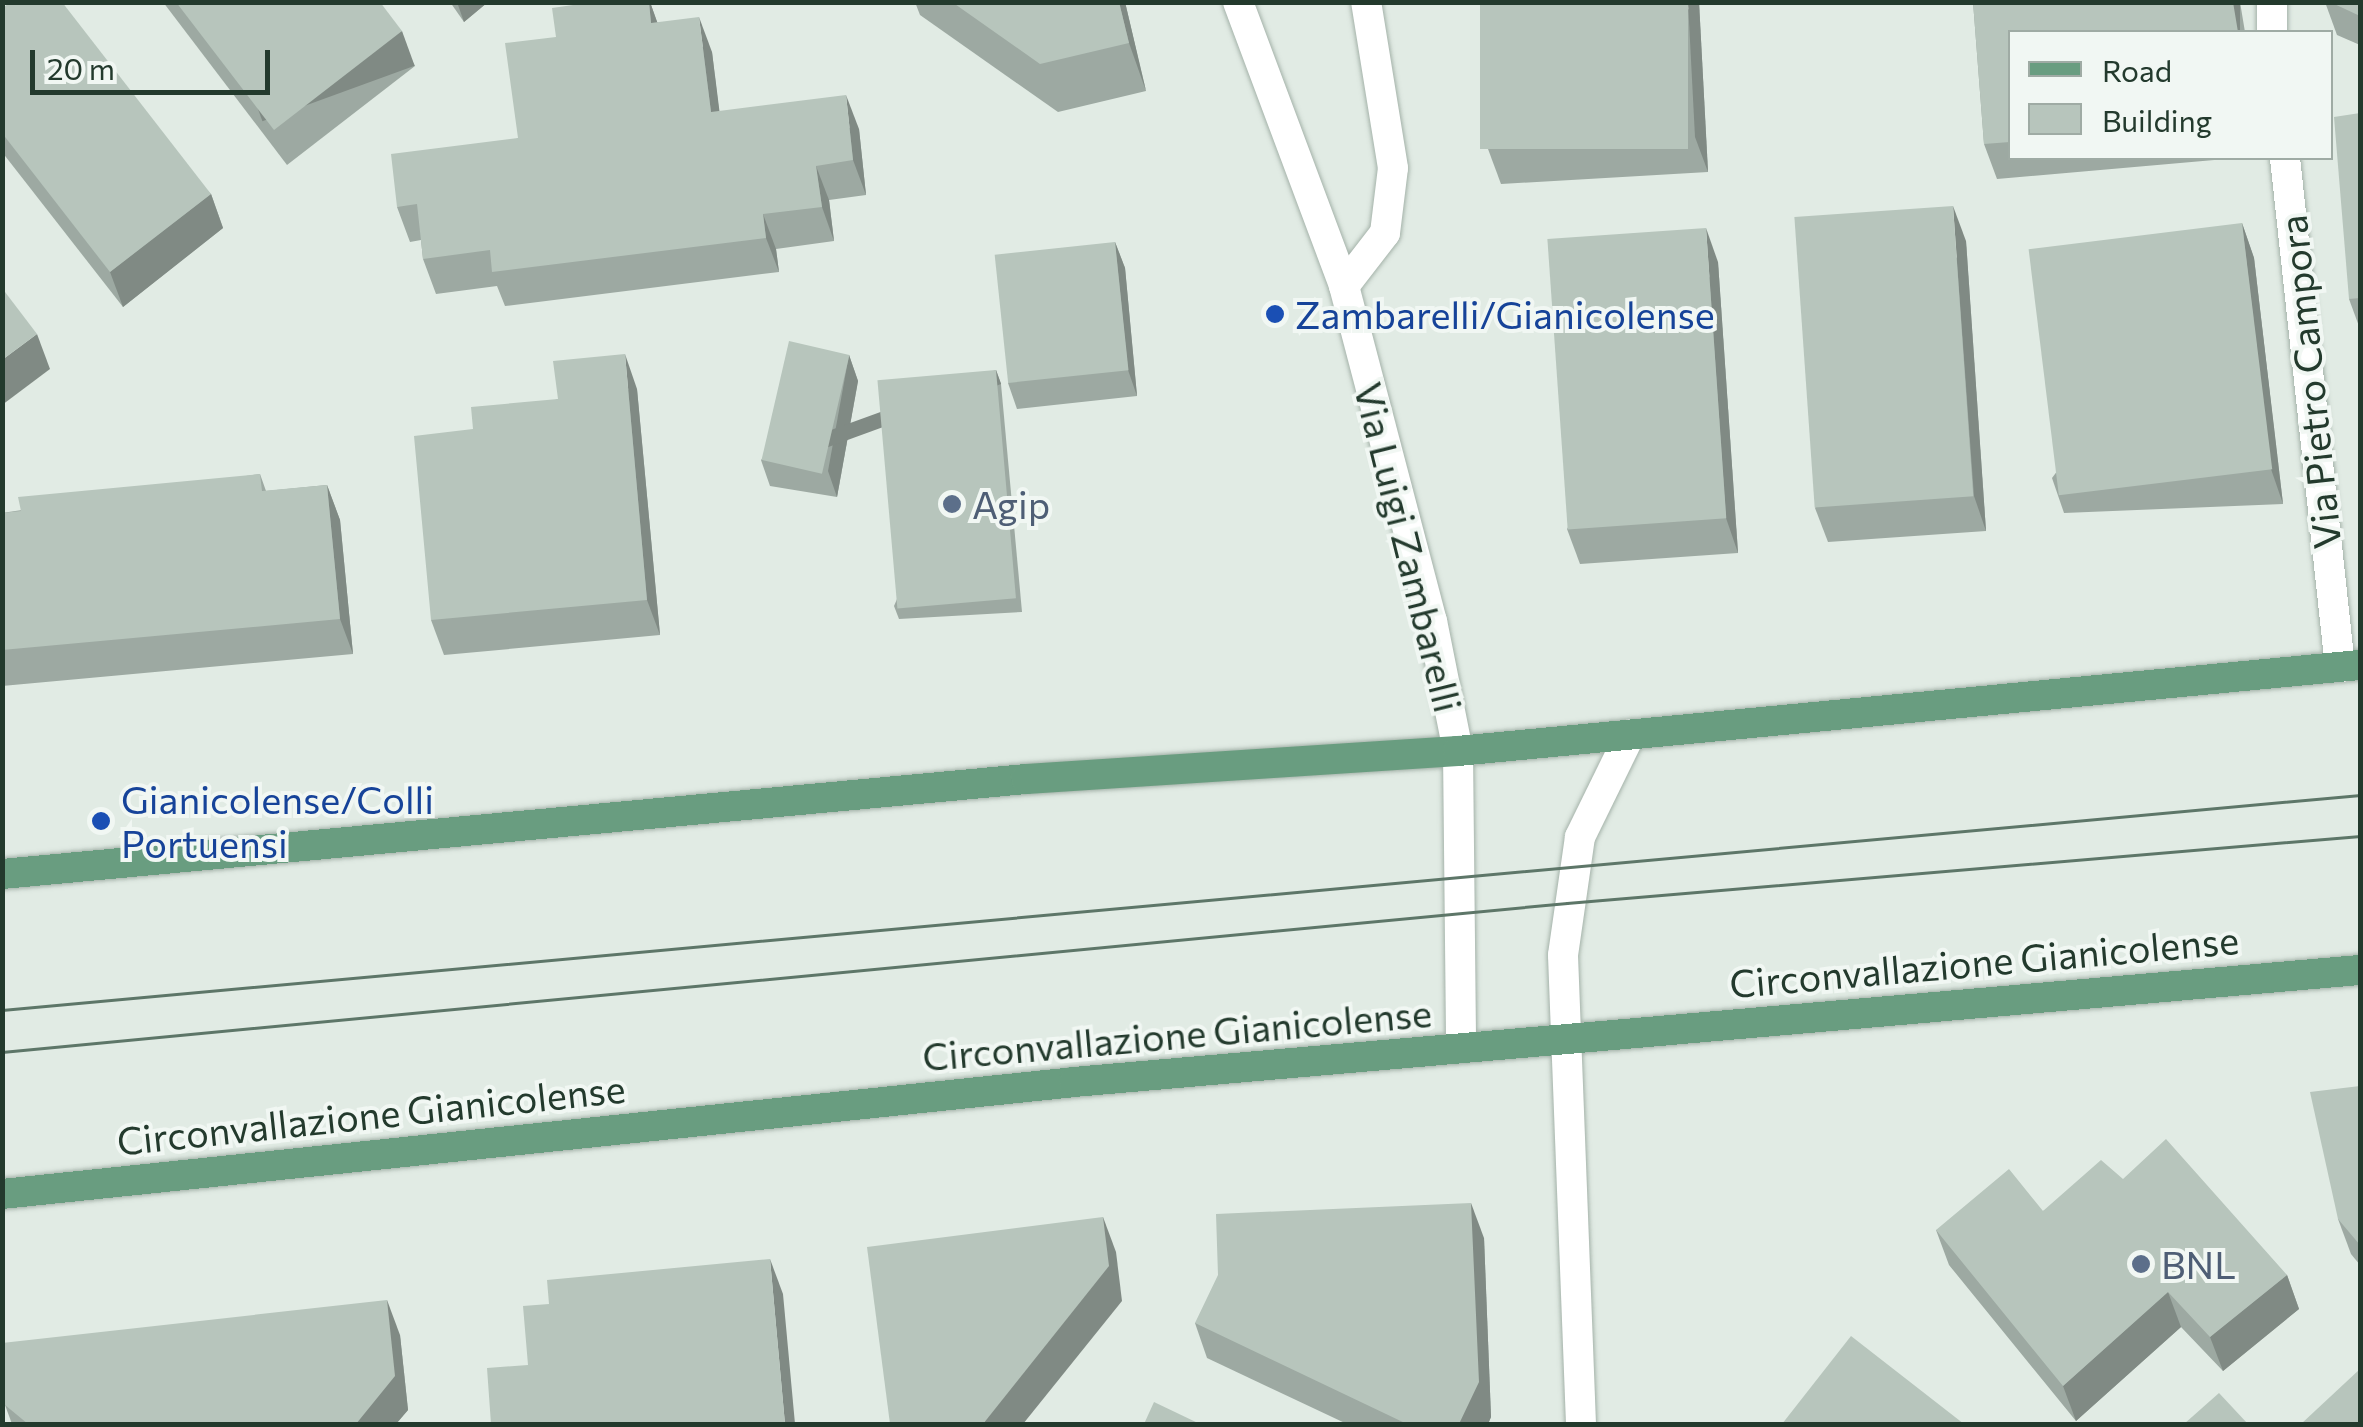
<!DOCTYPE html>
<html>
<head>
<meta charset="utf-8">
<style>
  body { margin:0 }
  #map { position:relative; width:2363px; height:1427px; overflow:hidden; background:#e1ebe4; font-family:Commissioner,sans-serif }
  div>[style] { position:absolute }
  [style*='--x'] { left:calc(var(--x)*1px); top:calc(var(--y)*1px); width:calc(var(--w)*1px); rotate:calc(var(--a)*1deg) }
  .roads { filter:drop-shadow(0 0 2px #a4b2a9) drop-shadow(0 0 2px #a4b2a9) }
  .minor>* { height:30px; margin:-15px; padding:0 15px; transform-origin:15px; border-radius:15px; background:#fff }
  .tertiary>* { height:30px; margin:-15px; padding:0 15px; transform-origin:15px; border-radius:15px; background:#fff }
  .primary>* { height:30px; margin:-15px; padding:0 15px; transform-origin:15px; border-radius:15px; background:#699d80 }
  .tram>* { height:2.5px; margin:-1.25px; padding:0 1.25px; transform-origin:1.25px; border-radius:1.25px; background:#5d7668 }
  .wall>* { inset:0; background:#9da9a2 }
  .shaded-wall>* { inset:0; background:#808a84; transform-origin:0 0 }
  .building>* { inset:0; background:#b7c5bc; transform-origin:0 0 }
  .dots>* { width:28px; height:28px; translate:-50% -50%; box-sizing:border-box; border:5px solid #f1f7f3; border-radius:50% }
  span { translate:-50% -50%; white-space:nowrap; text-align:center; line-height:1.15; -webkit-text-stroke:8px #f1f7f3; paint-order:stroke }
  .transit-label { font-size:38px; color:#164399 }
  .left { translate:0 -50%; text-align:left }
  .street-label { font-size:38px; color:#233a2d }
  .service-label { font-size:38px; color:#4e5e75 }
  .frame { position:absolute; inset:0; border:5px solid #233a2d; pointer-events:none }
  .legend { position:absolute; left:2008px; top:30px; width:325px; height:130px; box-sizing:border-box; background:#f1f7f3; border:2px solid #9faba4; margin:0; padding:12px 18px; list-style:none; font-size:30px; color:#233a2d }
  .legend li { display:flex; align-items:center; gap:20px; height:50px }
  .legend b { width:50px; border:2px solid #9faba4 }
  .scale { position:absolute; left:30px; top:50px; width:240px; height:45px; box-sizing:border-box; border:5px solid #233a2d; border-top:0; padding-left:12px; font-size:30px; line-height:35px; white-space:nowrap; color:#233a2d; -webkit-text-stroke:8px #f1f7f3; paint-order:stroke }
</style>
</head>
<body>
<div id="map">
  <div class="roads">
    <div class="minor">
      <div style="--x:2272;--y:2;--w:30;--a:90"></div>
      <div style="--x:2285;--y:158;--w:512;--a:83.83"></div>
      <div style="--x:1344;--y:286;--w:67;--a:-52.3"></div>
      <div style="--x:1385;--y:233;--w:65;--a:-83"></div>
      <div style="--x:1393;--y:168;--w:168;--a:-99.2"></div>
      <div style="--x:1581;--y:1424;--w:469;--a:-92.2"></div>
      <div style="--x:1563;--y:955;--w:119;--a:-81.8"></div>
      <div style="--x:1580;--y:837;--w:114;--a:-63.9"></div>
    </div>
    <div class="tertiary">
      <div style="--x:1238;--y:2;--w:303;--a:69.5"></div>
      <div style="--x:1344;--y:286;--w:346;--a:75.3"></div>
      <div style="--x:1432;--y:621;--w:133;--a:78.7"></div>
      <div style="--x:1458;--y:751;--w:297;--a:89.4"></div>
    </div>
    <div class="primary">
      <div style="--x:2;--y:874;--w:1028;--a:-5.3"></div>
      <div style="--x:1026;--y:779;--w:433;--a:-3.7"></div>
      <div style="--x:1458;--y:751;--w:906;--a:-5.45"></div>
      <div style="--x:2;--y:1194;--w:1078;--a:-5.96"></div>
      <div style="--x:1074;--y:1082;--w:1291;--a:-4.98"></div>
    </div>
  </div>
  <div class="tram">
    <div style="--x:2;--y:1010;--w:2368;--a:-5.21"></div>
    <div style="--x:2;--y:1052;--w:1572;--a:-5.44"></div>
    <div style="--x:1567;--y:903;--w:796;--a:-4.83"></div>
  </div>
  <div class="wall">
    <div style="clip-path:polygon(163px 2px,380px 2px,415px 66px,287px 165px)"></div>
    <div style="clip-path:polygon(450px 2px,488px 2px,464px 22px)"></div>
    <div style="clip-path:polygon(594px 2px,650px 2px,657px 22px,712px 52px,719px 111px,859px 129px,866px 195px,829px 200px,834px 241px,776px 249px,779px 272px,505px 306px,497px 286px,436px 294px,423px 259px,421px 240px,410px 242px,397px 207px,518px 138px,556px 37px)"></div>
    <div style="clip-path:polygon(915px 2px,1125px 2px,1146px 91px,1058px 112px,920px 15px)"></div>
    <div style="clip-path:polygon(1699px 2px,1708px 172px,1501px 184px,1488px 149px)"></div>
    <div style="clip-path:polygon(1973px 2px,2240px 2px,2245px 32px,2010px 32px,2010px 158px,2237px 158px,1997px 179px,1984px 144px)"></div>
    <div style="clip-path:polygon(2325px 2px,2360px 2px,2360px 45px,2337px 35px)"></div>
    <div style="clip-path:polygon(2px 9px,211px 194px,223px 228px,123px 307px,2px 152px)"></div>
    <div style="clip-path:polygon(2360px 113px,2360px 329px,2349px 299px)"></div>
    <div style="clip-path:polygon(2242px 223px,2254px 258px,2283px 504px,2064px 513px,2052px 478px)"></div>
    <div style="clip-path:polygon(1966px 241px,1986px 531px,1828px 542px,1815px 508px)"></div>
    <div style="clip-path:polygon(1115px 242px,1125px 268px,1137px 396px,1017px 409px,1008px 383px)"></div>
    <div style="clip-path:polygon(1718px 262px,1738px 553px,1580px 564px,1567px 529px)"></div>
    <div style="clip-path:polygon(849px 355px,858px 381px,837px 497px,770px 486px,761px 460px)"></div>
    <div style="clip-path:polygon(996px 370px,1001px 384px,1022px 612px,899px 619px,894px 606px)"></div>
    <div style="clip-path:polygon(637px 389px,660px 635px,444px 655px,431px 620px,473px 429px,558px 399px)"></div>
    <div style="clip-path:polygon(260px 474px,266px 491px,327px 485px,340px 520px,353px 654px,2px 686px,2px 513px)"></div>
    <div style="clip-path:polygon(2360px 1086px,2360px 1265px,2351px 1254px,2338px 1219px)"></div>
    <div style="clip-path:polygon(2123px 1179px,2287px 1275px,2299px 1309px,2223px 1371px,2181px 1327px,2076px 1421px,1949px 1265px,1936px 1230px,2043px 1211px)"></div>
    <div style="clip-path:polygon(1484px 1238px,1491px 1417px,1488px 1424px,1347px 1424px,1207px 1358px,1195px 1323px)"></div>
    <div style="clip-path:polygon(400px 1335px,408px 1410px,396px 1424px,12px 1424px,5px 1405px)"></div>
  </div>
  <div class="shaded-wall">
    <div style="clip-path:polygon(457px 2px,488px 2px,464px 22px)"></div>
    <div style="clip-path:polygon(649px 2px,650px 2px,660px 30px,651px 23px)"></div>
    <div style="clip-path:polygon(1119px 2px,1125px 2px,1146px 91px,1129px 43px)"></div>
    <div style="clip-path:polygon(1688px 2px,1699px 2px,1708px 172px,1695px 137px)"></div>
    <div style="left:2233px;top:2px;width:7px;height:30px"></div>
    <div style="clip-path:polygon(699px 17px,712px 52px,724px 147px,711px 112px)"></div>
    <div style="left:402px;top:31px;width:37px;height:162px;rotate:70deg"></div>
    <div style="clip-path:polygon(846px 95px,859px 129px,866px 195px,853px 160px)"></div>
    <div style="clip-path:polygon(816px 166px,829px 200px,834px 241px,822px 207px)"></div>
    <div style="clip-path:polygon(211px 194px,223px 228px,123px 307px,110px 272px)"></div>
    <div style="clip-path:polygon(1953px 206px,1966px 241px,1986px 531px,1974px 496px)"></div>
    <div style="clip-path:polygon(763px 214px,776px 249px,779px 272px,766px 238px)"></div>
    <div style="clip-path:polygon(2242px 223px,2254px 258px,2283px 504px,2271px 469px)"></div>
    <div style="clip-path:polygon(1706px 228px,1718px 262px,1738px 553px,1726px 518px)"></div>
    <div style="clip-path:polygon(1115px 242px,1125px 268px,1137px 396px,1128px 370px)"></div>
    <div style="clip-path:polygon(37px 334px,50px 369px,2px 405px,2px 360px)"></div>
    <div style="clip-path:polygon(625px 354px,637px 389px,660px 635px,647px 600px)"></div>
    <div style="clip-path:polygon(849px 355px,858px 381px,837px 497px,828px 471px)"></div>
    <div style="left:996px;top:370px;width:15px;height:229px;rotate:70deg"></div>
    <div style="clip-path:polygon(327px 485px,340px 520px,353px 654px,340px 619px)"></div>
    <div style="clip-path:polygon(1471px 1203px,1484px 1238px,1491px 1417px,1488px 1424px,1459px 1424px)"></div>
    <div style="clip-path:polygon(1103px 1217px,1116px 1252px,1122px 1301px,1023px 1424px,983px 1424px)"></div>
    <div style="clip-path:polygon(770px 1259px,783px 1294px,795px 1424px,785px 1424px)"></div>
    <div style="clip-path:polygon(2287px 1275px,2299px 1309px,2223px 1371px,2210px 1337px)"></div>
    <div style="clip-path:polygon(2168px 1292px,2181px 1327px,2076px 1421px,2063px 1386px)"></div>
    <div style="clip-path:polygon(387px 1300px,400px 1335px,408px 1410px,396px 1424px,356px 1424px)"></div>
  </div>
  <div class="building">
    <div style="clip-path:polygon(10px 2px,62px 2px,211px 194px,110px 272px,2px 133px,2px 9px)"></div>
    <div style="clip-path:polygon(176px 2px,380px 2px,402px 31px,274px 130px)"></div>
    <div style="clip-path:polygon(594px 2px,649px 2px,651px 23px,699px 17px,711px 112px,846px 95px,853px 160px,816px 166px,822px 207px,763px 214px,766px 238px,492px 272px,490px 250px,423px 259px,417px 204px,397px 207px,391px 154px,518px 138px,505px 43px,556px 37px,552px 8px)"></div>
    <div style="clip-path:polygon(952px 2px,1119px 2px,1129px 43px,1040px 64px)"></div>
    <div style="left:1480px;top:2px;width:208px;height:147px"></div>
    <div style="clip-path:polygon(1973px 2px,2233px 2px,2238px 32px,2010px 32px,2010px 142px,1984px 144px)"></div>
    <div style="clip-path:polygon(2330px 2px,2360px 2px,2360px 16px)"></div>
    <div style="clip-path:polygon(2360px 113px,2360px 298px,2349px 299px,2334px 117px)"></div>
    <div style="left:1953px;top:206px;width:291px;height:159px;rotate:86deg"></div>
    <div style="left:2242px;top:223px;width:248px;height:215px;rotate:83deg"></div>
    <div style="left:1706px;top:228px;width:291px;height:159px;rotate:86deg"></div>
    <div style="left:1115px;top:242px;width:129px;height:121px;rotate:84deg"></div>
    <div style="clip-path:polygon(2px 288px,37px 334px,2px 360px)"></div>
    <div style="left:789px;top:341px;width:62px;height:122px;rotate:13deg"></div>
    <div style="clip-path:polygon(625px 354px,647px 600px,431px 620px,414px 436px,473px 429px,471px 407px,558px 399px,553px 361px)"></div>
    <div style="left:996px;top:370px;width:229px;height:119px;rotate:85deg"></div>
    <div style="clip-path:polygon(260px 474px,262px 491px,327px 485px,340px 619px,2px 650px,2px 513px,21px 511px,18px 497px)"></div>
    <div style="clip-path:polygon(2360px 1086px,2360px 1245px,2338px 1219px,2310px 1092px)"></div>
    <div style="clip-path:polygon(2166px 1139px,2287px 1275px,2210px 1337px,2168px 1292px,2063px 1386px,1936px 1230px,2009px 1169px,2043px 1211px,2101px 1160px,2123px 1179px)"></div>
    <div style="clip-path:polygon(1471px 1203px,1479px 1382px,1459px 1424px,1407px 1424px,1195px 1323px,1218px 1275px,1216px 1214px)"></div>
    <div style="clip-path:polygon(1103px 1217px,1109px 1266px,983px 1424px,890px 1424px,867px 1247px)"></div>
    <div style="clip-path:polygon(770px 1259px,785px 1424px,491px 1424px,487px 1368px,528px 1365px,523px 1306px,549px 1304px,547px 1280px)"></div>
    <div style="clip-path:polygon(387px 1300px,395px 1376px,356px 1424px,28px 1424px,5px 1405px,2px 1383px,2px 1343px)"></div>
    <div style="clip-path:polygon(1851px 1336px,1964px 1424px,1782px 1424px)"></div>
    <div style="clip-path:polygon(2360px 1369px,2360px 1424px,2301px 1424px)"></div>
    <div style="clip-path:polygon(2219px 1393px,2248px 1424px,2184px 1424px)"></div>
    <div style="clip-path:polygon(1154px 1402px,1200px 1424px,1144px 1424px)"></div>
  </div>
  <div class="dots">
    <div style="left:1275px;top:314px;background:#1a4fb4"></div>
    <div style="left:952px;top:504px;background:#5c6f8a"></div>
    <div style="left:101px;top:821px;background:#1a4fb4"></div>
    <div style="left:2141px;top:1264px;background:#5c6f8a"></div>
  </div>
  <div class="transit-label">
    <span class="left" style="left:1295px;top:314px">Zambarelli/Gianicolense</span>
    <span class="left" style="left:121px;top:821px">Gianicolense/Colli<br>Portuensi</span>
  </div>
  <div class="street-label">
    <span style="left:2309px;top:382px;rotate:-96deg">Via Pietro Campora</span>
    <span style="left:1409px;top:547px;rotate:76deg">Via Luigi Zambarelli</span>
    <span style="left:1984px;top:961px;rotate:-5deg">Circonvallazione Gianicolense</span>
    <span style="left:1177px;top:1034px;rotate:-5deg">Circonvallazione Gianicolense</span>
    <span style="left:371px;top:1114px;rotate:-6deg">Circonvallazione Gianicolense</span>
  </div>
  <div class="service-label">
    <span class="left" style="left:972px;top:504px">Agip</span>
    <span class="left" style="left:2161px;top:1264px">BNL</span>
  </div>
  <div class="frame"></div>
  <ul class="legend">
  <li><b style="height:12px;background:#699d80"></b>Road</li>
  <li><b style="height:28px;background:#b7c5bc"></b>Building</li>
  </ul>
  <div class="scale">20 m</div>
</div>
</body>
</html>
